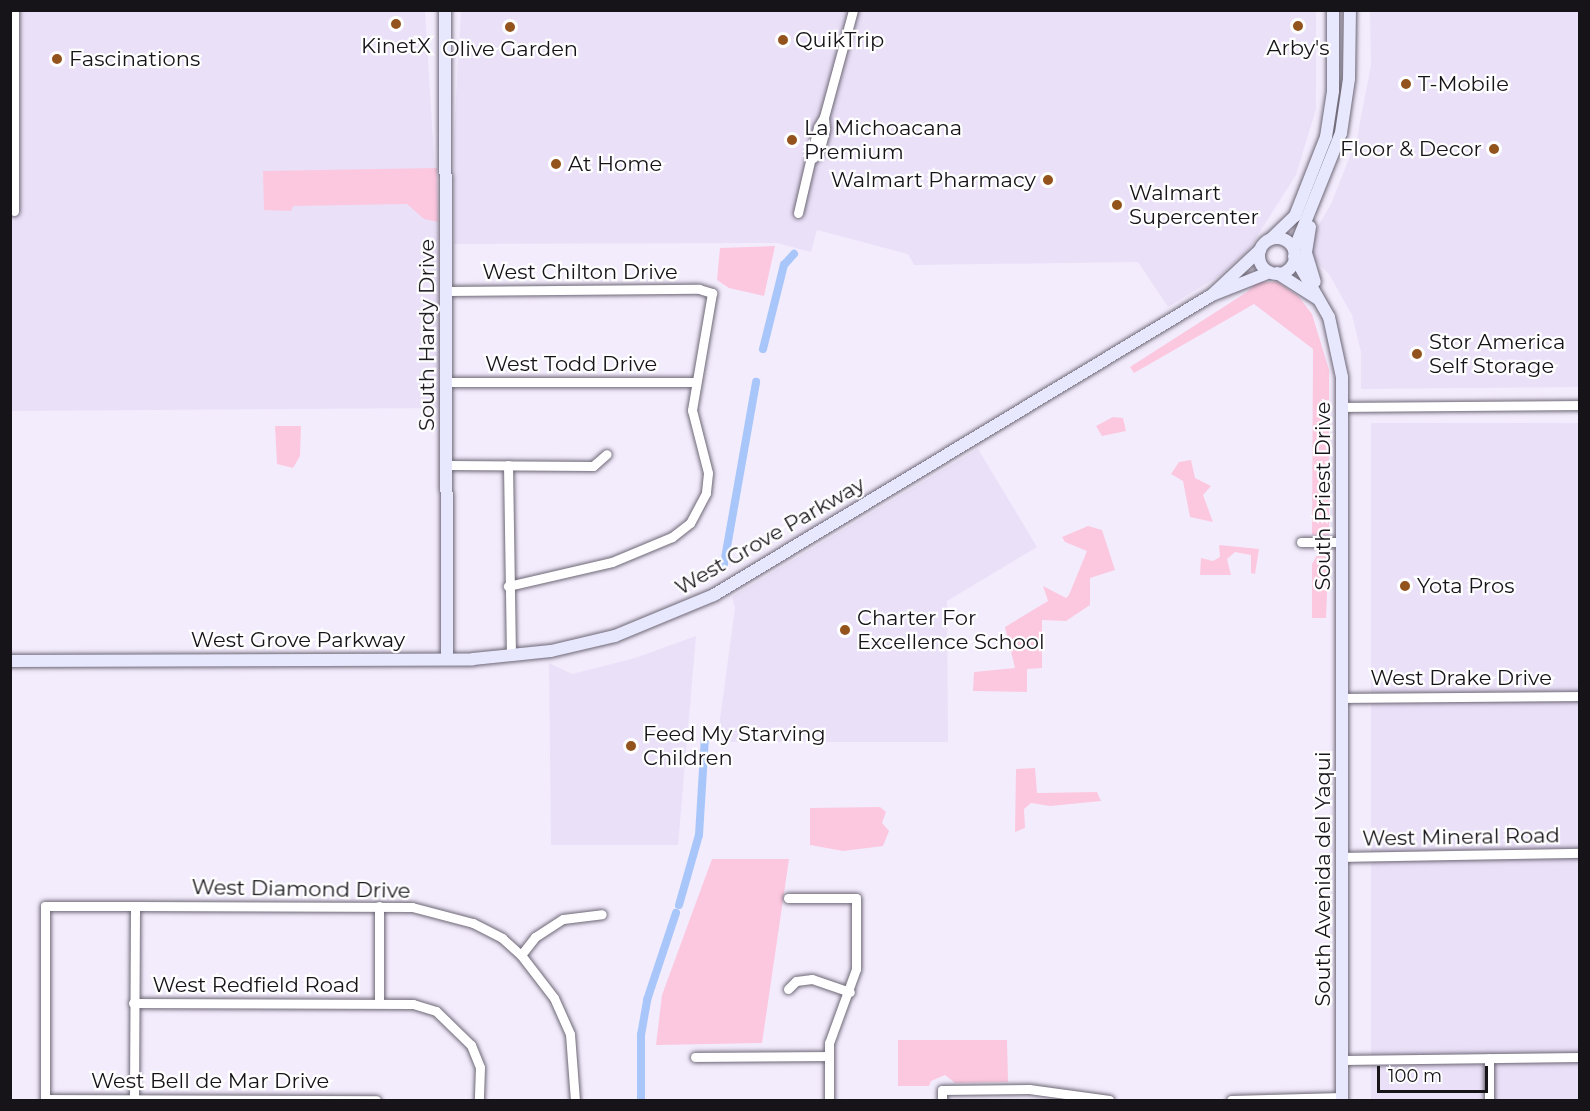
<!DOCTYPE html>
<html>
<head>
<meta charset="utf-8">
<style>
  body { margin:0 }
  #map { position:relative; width:1590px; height:1111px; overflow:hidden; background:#f3ecfd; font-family:Montserrat,sans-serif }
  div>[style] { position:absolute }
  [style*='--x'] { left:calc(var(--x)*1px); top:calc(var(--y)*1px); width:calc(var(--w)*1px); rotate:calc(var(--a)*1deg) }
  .built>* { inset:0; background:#eae0f8; transform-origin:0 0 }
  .green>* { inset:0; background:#fcc8df }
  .canal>* { height:8px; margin:-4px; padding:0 4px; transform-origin:4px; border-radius:4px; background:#a8c6f9 }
  .roads { filter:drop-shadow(0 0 2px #6d6775) drop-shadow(0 0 2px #6d6775) }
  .street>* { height:9px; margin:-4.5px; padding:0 4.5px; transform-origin:4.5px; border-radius:4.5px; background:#fff }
  .secondary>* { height:12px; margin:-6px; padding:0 6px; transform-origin:6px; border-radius:6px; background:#e7e7fd }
  .secondary>.ring { margin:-6px; padding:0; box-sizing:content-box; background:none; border:12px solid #e7e7fd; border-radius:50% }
  .dots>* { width:16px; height:16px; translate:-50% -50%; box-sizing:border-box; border:3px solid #fff; border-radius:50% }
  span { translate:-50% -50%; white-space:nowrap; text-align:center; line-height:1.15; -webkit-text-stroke:4.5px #fff; paint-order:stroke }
  .poi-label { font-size:21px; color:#161319 }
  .left { translate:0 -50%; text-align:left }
  .right { translate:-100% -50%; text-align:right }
  .street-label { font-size:21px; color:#161319 }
  .frame { position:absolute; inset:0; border:12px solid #161319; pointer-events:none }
  .scale { position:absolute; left:1377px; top:1066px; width:111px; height:27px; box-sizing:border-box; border:3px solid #161319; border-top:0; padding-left:8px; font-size:18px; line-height:21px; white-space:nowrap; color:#161319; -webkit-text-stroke:4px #fff; paint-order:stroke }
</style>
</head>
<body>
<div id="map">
  <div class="built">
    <div style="clip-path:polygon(10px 11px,425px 11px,438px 222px,440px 408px,11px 411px)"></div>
    <div style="clip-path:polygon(461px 11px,1316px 11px,1316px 109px,1296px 175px,1247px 252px,1220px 275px,1168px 307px,1138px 262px,914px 265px,908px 254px,817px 230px,811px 252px,777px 243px,454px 244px,454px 136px)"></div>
    <div style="clip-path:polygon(1370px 11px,1579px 11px,1579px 387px,1361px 389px,1361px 352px,1352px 315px,1329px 274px,1304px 250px,1331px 204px,1357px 138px,1371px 65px)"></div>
    <div style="left:1579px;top:423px;width:677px;height:208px;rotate:90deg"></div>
    <div style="clip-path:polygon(978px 449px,1037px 547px,947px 601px,948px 742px,717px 742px,735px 608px,732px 597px)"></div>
    <div style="clip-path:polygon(696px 636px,678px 845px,551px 845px,549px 663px,572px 674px,635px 658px)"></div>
  </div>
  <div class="green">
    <div style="clip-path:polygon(437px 168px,438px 222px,424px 219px,407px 204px,293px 206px,291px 211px,264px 210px,263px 171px)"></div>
    <div style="clip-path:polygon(775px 246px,764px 296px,729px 288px,717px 280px,720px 248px)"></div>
    <div style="clip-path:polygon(1257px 282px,1278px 282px,1298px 296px,1312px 314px,1329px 370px,1329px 535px,1312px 535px,1313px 349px,1254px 304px,1134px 373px,1130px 367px,1247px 292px)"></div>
    <div style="clip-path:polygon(1113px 417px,1123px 418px,1126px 431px,1102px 436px,1096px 426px)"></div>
    <div style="clip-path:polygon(275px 426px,301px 426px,300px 456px,293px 468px,277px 464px)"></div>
    <div style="clip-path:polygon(1191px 460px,1195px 478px,1211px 486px,1203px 495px,1213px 522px,1190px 517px,1183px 481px,1171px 474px,1179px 462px)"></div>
    <div style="clip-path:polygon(1088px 526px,1102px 530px,1115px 570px,1090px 578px,1090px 605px,1066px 621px,1042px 620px,1042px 668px,1027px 669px,1027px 692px,973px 691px,974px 672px,1015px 668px,1005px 627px,1048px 601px,1043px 586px,1066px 598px,1069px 595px,1087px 551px,1065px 542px,1062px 537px)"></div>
    <div style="clip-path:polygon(1219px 545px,1259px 549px,1255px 574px,1251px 573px,1251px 555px,1235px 552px,1227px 559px,1231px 575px,1200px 575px,1201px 558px,1213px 561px,1220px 557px)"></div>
    <div style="clip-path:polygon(1321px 548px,1329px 549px,1326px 618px,1312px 618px,1312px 564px)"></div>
    <div style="clip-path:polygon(1035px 768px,1037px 793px,1097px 792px,1101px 801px,1050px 806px,1031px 803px,1024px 809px,1025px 828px,1015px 832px,1016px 769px)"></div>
    <div style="clip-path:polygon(880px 807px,886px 812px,882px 823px,889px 831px,883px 846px,843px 851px,810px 845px,810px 808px)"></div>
    <div style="clip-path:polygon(712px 859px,789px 859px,762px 1043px,656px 1045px,662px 995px)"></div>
    <div style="clip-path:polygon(898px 1040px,1007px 1040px,1008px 1082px,955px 1083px,945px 1075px,931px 1081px,929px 1086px,898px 1086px)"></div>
  </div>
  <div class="canal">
    <div style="--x:763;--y:349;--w:87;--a:-76"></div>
    <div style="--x:784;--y:265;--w:15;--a:-48"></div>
    <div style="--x:724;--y:564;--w:185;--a:-80"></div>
    <div style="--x:679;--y:905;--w:73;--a:-74.1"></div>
    <div style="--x:699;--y:835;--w:97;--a:-86.5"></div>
    <div style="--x:641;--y:1100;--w:65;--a:-90"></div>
    <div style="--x:641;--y:1035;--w:36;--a:-80"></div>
    <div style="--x:647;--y:1000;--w:92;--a:-71.6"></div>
  </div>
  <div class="roads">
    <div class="street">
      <div style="--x:813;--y:158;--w:8;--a:-45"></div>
      <div style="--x:819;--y:152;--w:24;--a:-75"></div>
      <div style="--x:825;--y:129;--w:12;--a:-95"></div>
      <div style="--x:14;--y:211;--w:201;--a:-90"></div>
      <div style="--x:798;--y:213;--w:88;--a:-76.9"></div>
      <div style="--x:818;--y:127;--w:12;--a:-59"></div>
      <div style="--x:824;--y:117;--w:111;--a:-74.8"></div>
      <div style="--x:447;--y:291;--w:252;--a:-0.5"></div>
      <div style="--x:699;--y:289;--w:14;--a:17"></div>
      <div style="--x:712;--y:293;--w:119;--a:99.7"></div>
      <div style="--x:692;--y:410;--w:65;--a:75.7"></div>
      <div style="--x:708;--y:473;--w:20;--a:96"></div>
      <div style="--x:706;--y:493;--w:34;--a:118"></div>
      <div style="--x:690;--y:523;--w:23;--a:142"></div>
      <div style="--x:672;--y:537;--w:65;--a:157.4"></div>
      <div style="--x:612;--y:562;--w:107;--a:167"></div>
      <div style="--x:447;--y:382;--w:249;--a:0"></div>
      <div style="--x:1342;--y:407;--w:238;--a:-0.5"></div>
      <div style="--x:448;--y:465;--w:145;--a:0.4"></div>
      <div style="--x:593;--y:466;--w:18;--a:-41"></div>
      <div style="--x:508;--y:465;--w:191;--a:89.1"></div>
      <div style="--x:1301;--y:542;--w:41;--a:0"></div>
      <div style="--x:1342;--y:698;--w:238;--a:-0.5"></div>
      <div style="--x:1342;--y:857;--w:238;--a:-1"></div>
      <div style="--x:788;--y:898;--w:68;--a:0"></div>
      <div style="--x:856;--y:898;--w:71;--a:90"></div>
      <div style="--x:856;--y:969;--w:79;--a:110"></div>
      <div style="--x:829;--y:1043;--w:57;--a:90"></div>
      <div style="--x:521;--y:955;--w:23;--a:-52"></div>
      <div style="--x:535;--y:937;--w:33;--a:-33"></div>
      <div style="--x:563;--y:919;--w:39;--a:-7"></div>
      <div style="--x:788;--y:989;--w:11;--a:-45"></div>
      <div style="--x:796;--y:981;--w:16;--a:-7"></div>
      <div style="--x:812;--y:979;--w:40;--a:18.9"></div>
      <div style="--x:133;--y:1003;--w:280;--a:0.2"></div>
      <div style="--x:413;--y:1004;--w:24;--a:17"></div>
      <div style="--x:436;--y:1011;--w:49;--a:44.2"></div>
      <div style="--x:471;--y:1045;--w:24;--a:68"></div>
      <div style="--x:480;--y:1067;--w:33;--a:92"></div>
      <div style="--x:379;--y:1003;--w:97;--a:-90"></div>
      <div style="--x:695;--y:1057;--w:134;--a:-0.4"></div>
      <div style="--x:1489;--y:1058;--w:42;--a:90"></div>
      <div style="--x:1342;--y:1060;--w:238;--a:-0.7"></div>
      <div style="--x:45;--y:1099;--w:331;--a:0.2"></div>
      <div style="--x:45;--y:1100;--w:194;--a:-90"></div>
      <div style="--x:45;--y:906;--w:90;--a:0"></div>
      <div style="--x:135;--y:906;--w:277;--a:0.2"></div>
      <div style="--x:412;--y:907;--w:63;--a:14.7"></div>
      <div style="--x:473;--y:923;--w:33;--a:27"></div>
      <div style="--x:502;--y:938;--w:25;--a:42"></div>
      <div style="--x:521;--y:955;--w:54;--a:52.5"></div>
      <div style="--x:554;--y:998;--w:39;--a:66"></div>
      <div style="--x:570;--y:1034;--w:66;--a:85.7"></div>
      <div style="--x:134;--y:1100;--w:194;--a:-89.7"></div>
      <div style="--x:942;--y:1100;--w:10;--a:-90"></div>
      <div style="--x:942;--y:1090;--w:87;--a:-0.7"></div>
      <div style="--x:1029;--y:1089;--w:81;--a:7.8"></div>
      <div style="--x:1231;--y:1100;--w:111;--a:-1.5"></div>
    </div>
    <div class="secondary">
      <div style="--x:445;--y:10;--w:648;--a:89.82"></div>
      <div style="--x:1310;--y:227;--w:26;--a:99"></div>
      <div style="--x:1306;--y:253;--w:30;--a:73"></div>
      <div style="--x:1272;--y:238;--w:32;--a:-44"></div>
      <div style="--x:1295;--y:216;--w:85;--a:-68.6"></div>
      <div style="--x:1326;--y:137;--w:47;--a:-81.3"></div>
      <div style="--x:1333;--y:91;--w:81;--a:-90"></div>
      <div class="ring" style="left:1259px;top:238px;width:24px;height:24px"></div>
      <div style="--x:1294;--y:250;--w:126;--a:-68.1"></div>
      <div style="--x:1341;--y:133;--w:55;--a:-81.6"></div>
      <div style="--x:1349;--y:79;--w:69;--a:-89.2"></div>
      <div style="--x:1294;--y:256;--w:70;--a:60.2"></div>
      <div style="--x:1329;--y:317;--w:61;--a:77.8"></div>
      <div style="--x:1342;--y:377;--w:723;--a:90"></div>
      <div style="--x:1277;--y:273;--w:49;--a:32.4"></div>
      <div style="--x:1213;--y:294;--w:64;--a:-43.1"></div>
      <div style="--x:10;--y:661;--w:463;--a:-0.2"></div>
      <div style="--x:473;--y:659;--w:78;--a:-5.9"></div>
      <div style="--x:551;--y:651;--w:66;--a:-13.2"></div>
      <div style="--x:615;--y:636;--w:107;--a:-22.5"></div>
      <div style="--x:714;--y:595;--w:581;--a:-31.07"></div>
      <div style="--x:1212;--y:295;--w:62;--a:-21.6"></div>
    </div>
  </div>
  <div class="dots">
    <div style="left:396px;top:24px;background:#93531c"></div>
    <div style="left:1298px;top:26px;background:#93531c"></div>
    <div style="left:510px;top:27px;background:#93531c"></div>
    <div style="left:783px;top:40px;background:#93531c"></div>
    <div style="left:57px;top:59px;background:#93531c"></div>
    <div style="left:1406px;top:84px;background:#93531c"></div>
    <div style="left:792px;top:140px;background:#93531c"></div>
    <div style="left:1494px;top:149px;background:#93531c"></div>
    <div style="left:556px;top:164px;background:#93531c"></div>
    <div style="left:1048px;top:180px;background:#93531c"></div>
    <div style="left:1117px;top:205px;background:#93531c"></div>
    <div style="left:1417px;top:354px;background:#93531c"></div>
    <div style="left:1405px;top:586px;background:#93531c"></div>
    <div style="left:845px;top:630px;background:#93531c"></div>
    <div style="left:631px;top:746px;background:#93531c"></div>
  </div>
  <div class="poi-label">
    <span class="left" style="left:795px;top:40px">QuikTrip</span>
    <span style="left:396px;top:46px">KinetX</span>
    <span style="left:1298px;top:48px">Arby's</span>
    <span style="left:510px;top:49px">Olive Garden</span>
    <span class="left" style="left:69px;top:59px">Fascinations</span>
    <span class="left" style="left:1418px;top:84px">T-Mobile</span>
    <span class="left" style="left:804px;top:140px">La Michoacana<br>Premium</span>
    <span class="right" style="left:1482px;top:149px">Floor &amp; Decor</span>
    <span class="left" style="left:568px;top:164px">At Home</span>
    <span class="right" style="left:1036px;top:180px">Walmart Pharmacy</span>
    <span class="left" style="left:1129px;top:205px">Walmart<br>Supercenter</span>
    <span class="left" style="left:1429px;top:354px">Stor America<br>Self Storage</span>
    <span class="left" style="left:1417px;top:586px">Yota Pros</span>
    <span class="left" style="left:857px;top:630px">Charter For<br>Excellence School</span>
    <span class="left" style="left:643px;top:746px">Feed My Starving<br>Children</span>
  </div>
  <div class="street-label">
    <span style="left:580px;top:272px">West Chilton Drive</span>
    <span style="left:427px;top:335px;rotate:-90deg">South Hardy Drive</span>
    <span style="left:571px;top:364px">West Todd Drive</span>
    <span style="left:1323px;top:496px;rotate:-90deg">South Priest Drive</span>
    <span style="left:770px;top:536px;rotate:-30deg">West Grove Parkway</span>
    <span style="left:298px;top:640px">West Grove Parkway</span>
    <span style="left:1461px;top:678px">West Drake Drive</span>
    <span style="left:1461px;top:837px;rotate:-1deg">West Mineral Road</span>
    <span style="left:1323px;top:879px;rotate:-90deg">South Avenida del Yaqui</span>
    <span style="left:301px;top:889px;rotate:1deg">West Diamond Drive</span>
    <span style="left:256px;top:985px">West Redfield Road</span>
    <span style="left:210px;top:1081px">West Bell de Mar Drive</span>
  </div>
  <div class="frame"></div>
  <div class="scale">100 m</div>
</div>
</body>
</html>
